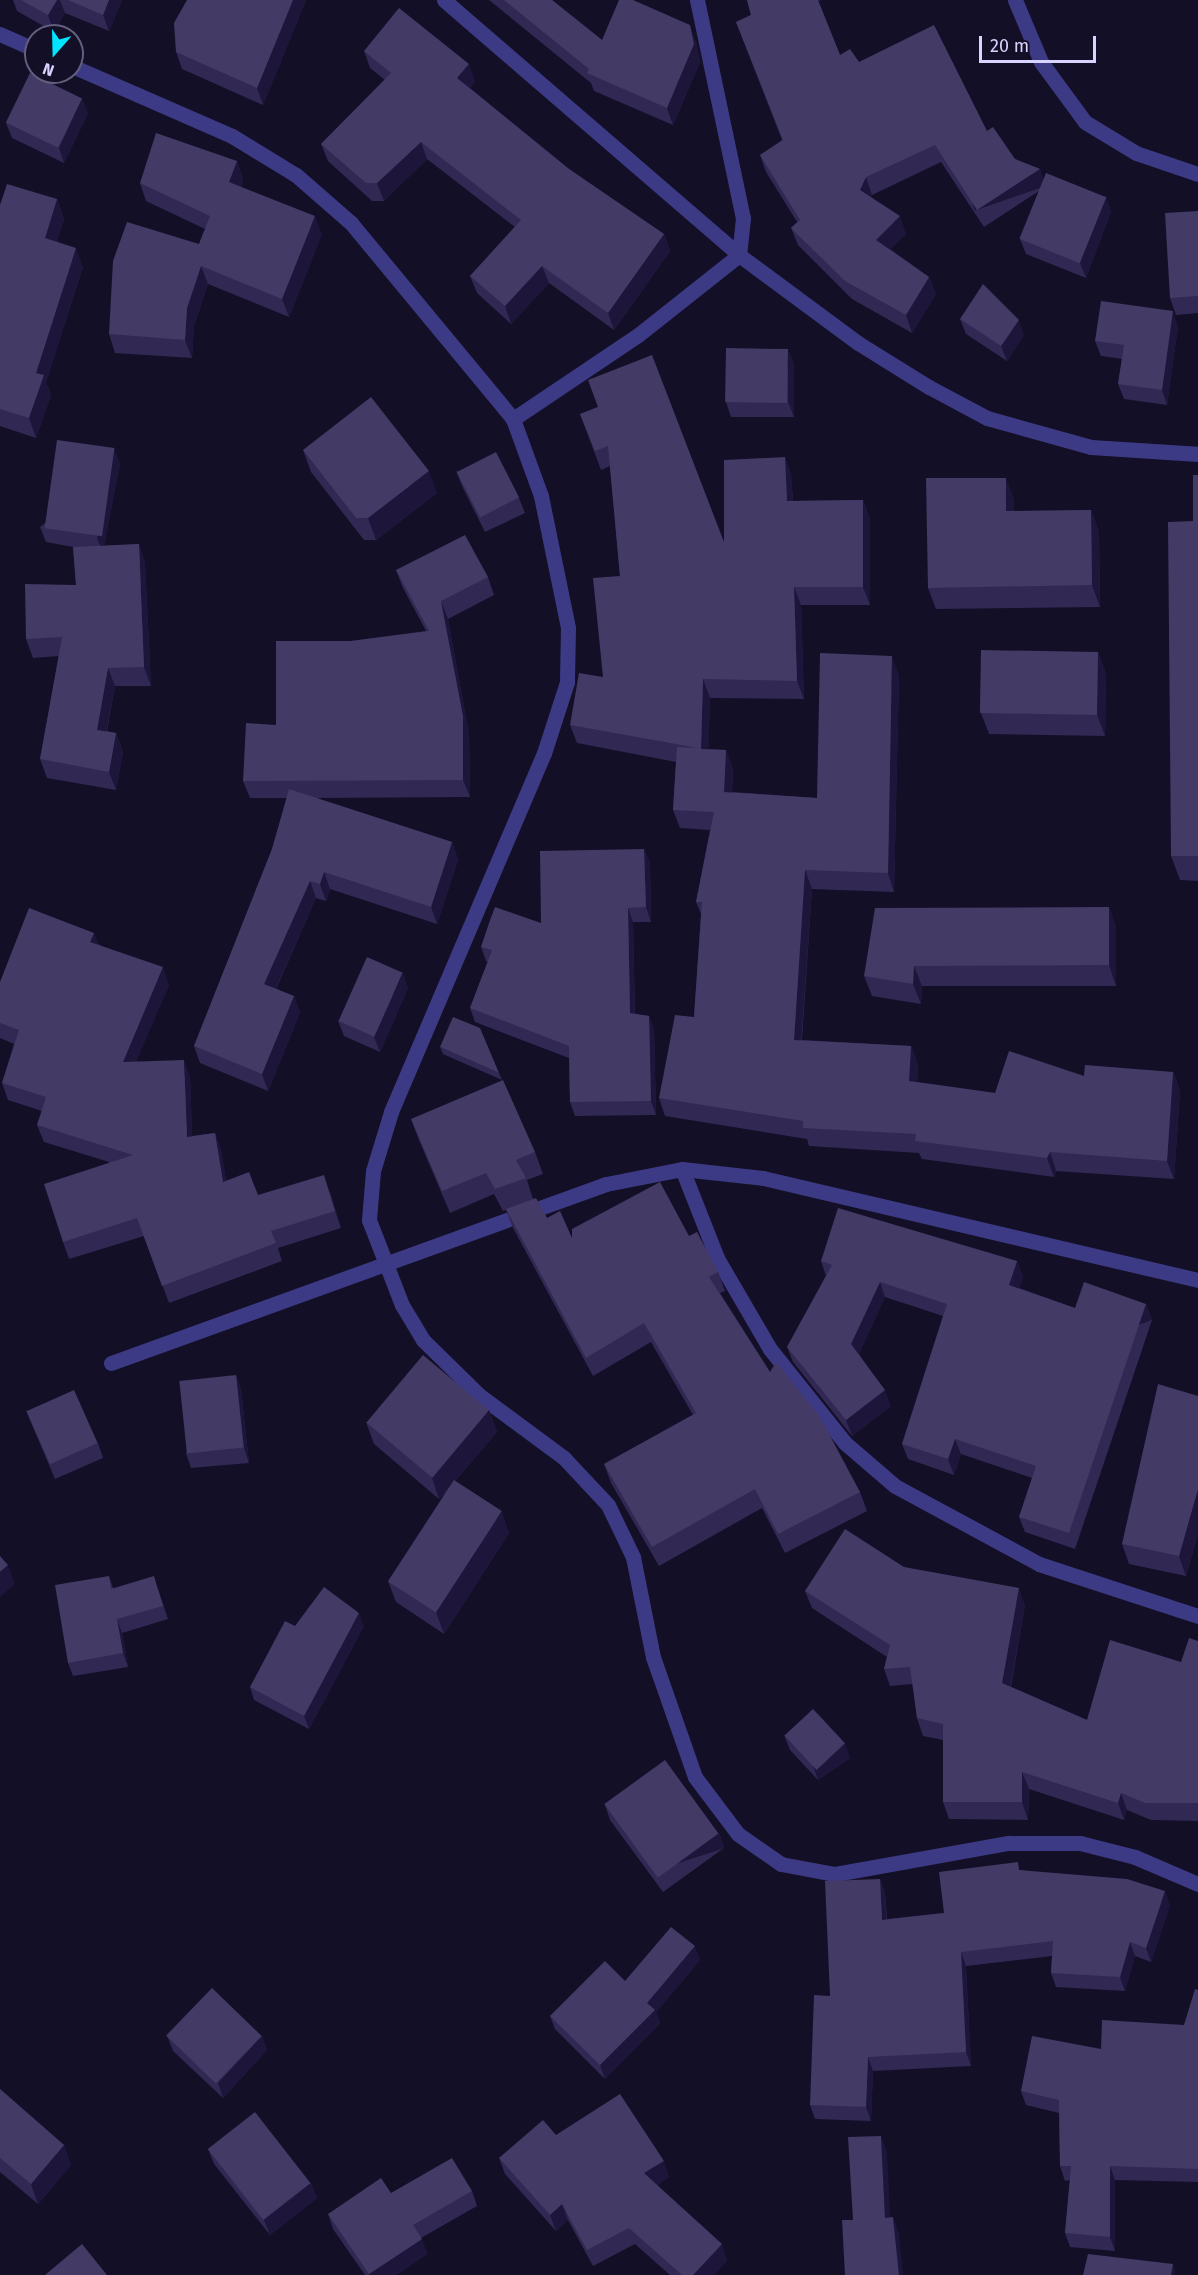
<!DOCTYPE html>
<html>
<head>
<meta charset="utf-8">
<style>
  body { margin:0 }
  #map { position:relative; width:1198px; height:2275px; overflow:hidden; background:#130f26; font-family:"Fira Sans",sans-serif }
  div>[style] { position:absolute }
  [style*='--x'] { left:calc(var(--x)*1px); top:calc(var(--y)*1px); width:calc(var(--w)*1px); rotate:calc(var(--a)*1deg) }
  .minor>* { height:15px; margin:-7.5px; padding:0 7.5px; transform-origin:7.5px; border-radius:7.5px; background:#3d3a85 }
  .wall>* { inset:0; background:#312854 }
  .shaded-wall>* { inset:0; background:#1d163a; transform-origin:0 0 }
  .building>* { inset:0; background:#433a66; transform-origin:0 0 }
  span { translate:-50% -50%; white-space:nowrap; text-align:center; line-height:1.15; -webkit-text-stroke:5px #130f26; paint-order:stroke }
  .north { position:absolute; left:24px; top:24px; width:60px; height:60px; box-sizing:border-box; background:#130f26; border:2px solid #625e7d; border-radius:50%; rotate:200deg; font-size:16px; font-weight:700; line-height:24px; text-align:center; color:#d9d4ff }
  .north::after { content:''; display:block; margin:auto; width:21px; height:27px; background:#00e5ff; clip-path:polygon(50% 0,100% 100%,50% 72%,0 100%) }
  .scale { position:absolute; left:979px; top:36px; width:117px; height:27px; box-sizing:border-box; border:3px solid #d9d4ff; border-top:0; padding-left:8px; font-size:18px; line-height:21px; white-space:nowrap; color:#d9d4ff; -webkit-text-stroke:4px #130f26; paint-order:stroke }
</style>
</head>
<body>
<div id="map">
  <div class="minor">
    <div style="--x:444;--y:0;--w:390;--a:40.8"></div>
    <div style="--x:739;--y:255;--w:148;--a:36.5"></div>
    <div style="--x:858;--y:343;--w:84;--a:31.8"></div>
    <div style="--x:929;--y:387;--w:66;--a:28.1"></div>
    <div style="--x:987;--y:418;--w:108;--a:15.6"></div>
    <div style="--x:1091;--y:447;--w:107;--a:3.7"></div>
    <div style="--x:697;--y:0;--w:223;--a:78.1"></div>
    <div style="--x:743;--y:218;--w:37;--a:96"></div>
    <div style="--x:739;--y:255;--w:129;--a:141.6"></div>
    <div style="--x:638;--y:335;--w:151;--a:146.1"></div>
    <div style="--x:513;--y:419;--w:82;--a:70"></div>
    <div style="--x:541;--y:496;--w:135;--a:78.4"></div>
    <div style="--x:568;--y:628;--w:54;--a:91.1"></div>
    <div style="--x:567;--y:682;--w:75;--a:107.9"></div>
    <div style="--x:544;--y:753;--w:390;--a:113.1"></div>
    <div style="--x:391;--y:1112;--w:62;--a:107"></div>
    <div style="--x:373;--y:1171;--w:49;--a:94.7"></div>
    <div style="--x:369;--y:1220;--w:91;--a:68.8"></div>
    <div style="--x:402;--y:1305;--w:41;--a:59"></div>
    <div style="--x:423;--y:1340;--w:78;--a:44.5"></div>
    <div style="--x:479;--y:1395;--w:106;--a:36.5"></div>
    <div style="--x:564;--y:1458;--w:64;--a:46.9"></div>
    <div style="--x:608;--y:1505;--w:58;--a:64.3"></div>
    <div style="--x:633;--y:1557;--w:102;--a:78.7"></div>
    <div style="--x:653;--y:1657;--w:127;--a:70.7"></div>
    <div style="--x:695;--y:1777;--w:71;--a:53"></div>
    <div style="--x:738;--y:1834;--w:52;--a:34.9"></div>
    <div style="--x:781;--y:1864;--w:55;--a:10.5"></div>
    <div style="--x:835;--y:1874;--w:176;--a:-10.2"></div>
    <div style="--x:1008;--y:1843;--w:72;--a:0"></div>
    <div style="--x:1080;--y:1843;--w:57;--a:14.3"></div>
    <div style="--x:1135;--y:1857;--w:69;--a:23.2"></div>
    <div style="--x:1015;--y:0;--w:67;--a:67.2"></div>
    <div style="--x:1041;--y:62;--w:74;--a:53.7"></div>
    <div style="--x:1085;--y:122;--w:60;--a:31.3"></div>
    <div style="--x:1136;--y:153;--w:65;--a:18.7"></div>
    <div style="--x:0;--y:34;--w:39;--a:24"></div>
    <div style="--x:72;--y:66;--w:175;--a:23.6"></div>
    <div style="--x:232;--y:136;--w:75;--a:31.4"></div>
    <div style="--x:296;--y:175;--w:73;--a:41.1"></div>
    <div style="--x:351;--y:223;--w:254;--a:50.4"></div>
    <div style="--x:682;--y:1169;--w:81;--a:6.3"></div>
    <div style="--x:763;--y:1178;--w:447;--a:13.2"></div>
    <div style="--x:111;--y:1363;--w:526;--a:-19.88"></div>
    <div style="--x:606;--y:1184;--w:77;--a:-11.2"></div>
    <div style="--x:682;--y:1169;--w:96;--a:68.5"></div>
    <div style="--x:717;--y:1258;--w:105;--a:59.8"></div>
    <div style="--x:770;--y:1349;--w:120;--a:51.4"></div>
    <div style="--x:845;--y:1443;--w:66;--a:40.7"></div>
    <div style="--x:895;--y:1486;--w:164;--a:28.4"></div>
    <div style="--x:1039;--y:1564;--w:167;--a:18.1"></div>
  </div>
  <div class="wall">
    <div style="clip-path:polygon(13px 0,122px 0,109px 31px,65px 13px,54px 32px,17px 11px)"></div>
    <div style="clip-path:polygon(306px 0,263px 105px,182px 69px,176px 52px)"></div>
    <div style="clip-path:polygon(489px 0,552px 0,602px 40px,696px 42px,700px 62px,673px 125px,594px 91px,591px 83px)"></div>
    <div style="clip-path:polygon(747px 0,822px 0,818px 1px,840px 55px,859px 62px,987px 131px,1015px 159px,1040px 169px,1043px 179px,1106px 197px,1111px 212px,1086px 278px,1026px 254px,1020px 239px,1039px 191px,984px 227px,941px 162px,872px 195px,871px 197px,906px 234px,890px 249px,929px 277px,936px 294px,912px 333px,852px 299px,798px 245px,791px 228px,797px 222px,766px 172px,760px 155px,782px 140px,736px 22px,751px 15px)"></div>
    <div style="clip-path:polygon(364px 51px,475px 81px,470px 88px,569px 169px,664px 234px,670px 251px,614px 330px,549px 283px,511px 324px,477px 293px,470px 276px,515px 227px,427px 159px,384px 201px,372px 201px,328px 161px,321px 144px,385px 80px,370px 68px)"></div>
    <div style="clip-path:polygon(88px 113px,64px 163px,12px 138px,6px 123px)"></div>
    <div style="clip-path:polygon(237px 161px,243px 179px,241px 187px,322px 234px,289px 317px,208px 284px,194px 326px,192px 358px,115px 353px,109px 334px,199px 244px,205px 229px,146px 201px,140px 183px)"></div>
    <div style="clip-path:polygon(57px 199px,64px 219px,57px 241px,83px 267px,46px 382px,51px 395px,36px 438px,0 426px,0 205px)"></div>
    <div style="clip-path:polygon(1198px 211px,1198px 313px,1176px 315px,1170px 298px)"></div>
    <div style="clip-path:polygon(960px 319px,1024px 335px,1007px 361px,966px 334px)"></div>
    <div style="clip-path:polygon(1178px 326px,1167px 405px,1124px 399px,1118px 384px,1122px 359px,1101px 356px,1095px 341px)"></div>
    <div style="clip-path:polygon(794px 364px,794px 417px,731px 417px,726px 402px)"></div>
    <div style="clip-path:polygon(598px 407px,724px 542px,785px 457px,791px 475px,793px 501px,863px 500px,870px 519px,870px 605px,801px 605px,804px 699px,710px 698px,708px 749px,726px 750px,733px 769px,732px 792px,817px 798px,899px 675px,894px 892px,812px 889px,802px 1040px,911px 1046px,918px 1065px,917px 1082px,995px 1093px,1084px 1076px,1173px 1072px,1180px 1091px,1174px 1179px,1056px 1171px,1054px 1177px,922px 1159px,919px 1153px,809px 1146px,807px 1139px,665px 1116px,659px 1098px,694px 1017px,701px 914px,696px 902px,710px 830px,680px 828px,673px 810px,676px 762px,577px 743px,570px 725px,603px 677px,620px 576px,610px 466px,601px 470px,580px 414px)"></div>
    <div style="clip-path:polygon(303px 450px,437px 493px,376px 540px,364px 540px,311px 472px)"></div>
    <div style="clip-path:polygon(120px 463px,104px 546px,139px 544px,145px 563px,151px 686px,115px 686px,107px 731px,116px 733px,123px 752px,116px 790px,47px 778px,40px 759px,59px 656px,33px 658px,26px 639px,76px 585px,73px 547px,46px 542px,40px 527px)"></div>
    <div style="clip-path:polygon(456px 471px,519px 498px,525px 513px,485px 532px,462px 486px)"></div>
    <div style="clip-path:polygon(1198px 475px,1198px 881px,1180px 880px,1171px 856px,1193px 521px)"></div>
    <div style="clip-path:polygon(1014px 499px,1014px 511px,1091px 510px,1099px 532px,1100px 607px,936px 609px,928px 588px)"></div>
    <div style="clip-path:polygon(396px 570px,488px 577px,494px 595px,448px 619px,469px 734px,470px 797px,316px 798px,452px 842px,458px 860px,437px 924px,330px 889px,326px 901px,316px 898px,276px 989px,294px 996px,300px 1013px,268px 1091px,200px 1063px,194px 1046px,272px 849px,287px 798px,250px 798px,243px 781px,276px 725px,351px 641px,426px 631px,403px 588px)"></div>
    <div style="clip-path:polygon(1098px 652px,1106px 674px,1105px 736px,989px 734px,981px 713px)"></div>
    <div style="clip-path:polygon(644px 849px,650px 863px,651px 922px,633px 922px,635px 1014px,649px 1016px,654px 1030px,656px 1115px,575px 1116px,570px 1102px,569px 1058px,475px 1022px,470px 1008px,488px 962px,486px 961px,481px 947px,541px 923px)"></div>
    <div style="clip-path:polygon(1109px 907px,1116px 927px,1116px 986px,922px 986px,921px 1004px,872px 996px,864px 976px)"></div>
    <div style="clip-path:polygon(94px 933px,98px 944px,169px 985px,136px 1061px,190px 1077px,192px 1136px,215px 1133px,221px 1150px,226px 1180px,258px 1195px,330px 1192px,341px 1228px,278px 1248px,282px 1261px,169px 1303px,144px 1236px,69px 1259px,63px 1242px,109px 1162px,44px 1142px,37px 1125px,42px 1111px,8px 1100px,2px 1083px,14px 1044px,0 1038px,0 982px)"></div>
    <div style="clip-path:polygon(408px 988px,380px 1052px,344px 1036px,338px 1021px)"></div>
    <div style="clip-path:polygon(440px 1047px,499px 1073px,502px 1080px,443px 1054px)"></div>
    <div style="clip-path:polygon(411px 1119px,535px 1152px,543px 1174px,527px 1180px,533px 1199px,547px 1218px,572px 1238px,689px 1236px,718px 1272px,725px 1291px,720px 1293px,770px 1372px,860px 1492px,867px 1511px,785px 1553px,762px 1508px,659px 1566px,611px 1483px,604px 1464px,693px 1415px,651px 1342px,593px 1376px,513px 1228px,506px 1210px,503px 1211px,494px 1194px,450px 1213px,419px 1140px)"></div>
    <div style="clip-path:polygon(821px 1261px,1017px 1261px,1023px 1277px,1019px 1288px,1075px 1308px,1146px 1304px,1152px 1320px,1075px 1549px,1025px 1532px,1019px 1517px,1032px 1478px,961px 1454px,954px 1475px,908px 1459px,902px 1444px,943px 1316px,885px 1297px,859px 1354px,891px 1406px,852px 1436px,793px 1362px,787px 1347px,826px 1276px)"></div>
    <div style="clip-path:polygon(236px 1375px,241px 1390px,249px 1463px,191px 1468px,186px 1453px)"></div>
    <div style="clip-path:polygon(1198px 1396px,1198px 1534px,1186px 1576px,1129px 1564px,1122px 1544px)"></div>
    <div style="clip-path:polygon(26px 1410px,98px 1443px,103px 1458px,55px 1479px,32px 1425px)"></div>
    <div style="clip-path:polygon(489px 1410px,497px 1432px,455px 1481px,509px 1533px,444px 1634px,396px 1602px,388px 1581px,446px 1492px,439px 1499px,374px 1444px,366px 1422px)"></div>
    <div style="clip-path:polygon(904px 1567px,1025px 1605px,1011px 1687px,1087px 1720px,1181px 1662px,1198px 1641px,1198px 1821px,1151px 1820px,1127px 1810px,1124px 1820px,1029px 1789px,1028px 1820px,949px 1819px,943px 1802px,943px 1740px,923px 1736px,917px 1718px,913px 1684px,890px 1686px,884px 1669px,887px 1657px,812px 1608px,805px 1591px)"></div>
    <div style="clip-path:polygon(109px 1576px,113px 1588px,158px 1589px,168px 1619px,122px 1633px,128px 1667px,73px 1676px,68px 1663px)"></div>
    <div style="clip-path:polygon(295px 1626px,364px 1626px,309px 1729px,254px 1700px,250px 1687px)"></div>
    <div style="clip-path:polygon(784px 1735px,850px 1758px,818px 1780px,790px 1750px)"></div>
    <div style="clip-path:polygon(605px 1805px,719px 1833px,724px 1848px,663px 1892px,610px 1820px)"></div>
    <div style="clip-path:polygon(1021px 1870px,1170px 1905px,1151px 1962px,1135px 1956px,1125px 1991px,1056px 1987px,1051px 1973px,1052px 1956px,966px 1966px,971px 2066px,873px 2071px,871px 2121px,815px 2119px,810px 2105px,830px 1996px,880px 1879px,885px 1893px,887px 1919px,944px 1913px)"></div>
    <div style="clip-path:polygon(700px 1960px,656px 2012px,660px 2023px,605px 2079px,555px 2029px,550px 2016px,625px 1981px)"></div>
    <div style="clip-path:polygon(1198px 1990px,1198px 2182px,1115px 2180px,1115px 2251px,1070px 2247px,1065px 2233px,1070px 2180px,1065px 2181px,1060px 2166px,1059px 2113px,1026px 2105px,1021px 2091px,1101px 2049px,1184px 2025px)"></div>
    <div style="clip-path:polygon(167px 2036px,262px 2036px,267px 2050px,223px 2098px,173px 2051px)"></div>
    <div style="clip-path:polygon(0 2089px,64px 2145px,71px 2165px,38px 2204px,0 2172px)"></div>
    <div style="clip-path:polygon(556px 2135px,669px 2177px,657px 2185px,727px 2260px,714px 2275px,670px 2275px,635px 2244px,593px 2266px,568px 2220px,556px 2231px,505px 2174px,499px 2158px)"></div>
    <div style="clip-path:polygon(208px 2149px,311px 2183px,317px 2198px,270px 2235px,214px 2164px)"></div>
    <div style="clip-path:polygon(472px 2191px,477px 2206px,421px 2238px,427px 2254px,396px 2275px,365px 2275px,333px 2229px,328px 2214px,391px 2193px)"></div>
  </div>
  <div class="shaded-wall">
    <div style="clip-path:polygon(57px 0,60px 0,65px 13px,54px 32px,48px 15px)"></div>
    <div style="clip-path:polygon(109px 0,122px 0,109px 31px,103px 15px)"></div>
    <div style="clip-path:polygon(293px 0,306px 0,263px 105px,257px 88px)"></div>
    <div style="clip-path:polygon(690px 25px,696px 42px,700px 62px,673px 125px,667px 108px)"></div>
    <div style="clip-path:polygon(469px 64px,475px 81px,464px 95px,457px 78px)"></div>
    <div style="clip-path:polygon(82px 98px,88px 113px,64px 163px,59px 148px)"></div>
    <div style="clip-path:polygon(421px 142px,427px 159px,384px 201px,377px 183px)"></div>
    <div style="clip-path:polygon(237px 161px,243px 179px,236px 201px,229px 182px)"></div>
    <div style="left:1040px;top:169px;width:18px;height:75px;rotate:71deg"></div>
    <div style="clip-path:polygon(866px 177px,872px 195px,866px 207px,860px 190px)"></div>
    <div style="clip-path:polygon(1106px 197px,1111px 212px,1086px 278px,1080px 263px)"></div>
    <div style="clip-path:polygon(57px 199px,64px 219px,52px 257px,45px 238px)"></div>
    <div style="clip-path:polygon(315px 216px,322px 234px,289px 317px,282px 299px)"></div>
    <div style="clip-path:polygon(900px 216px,906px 234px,883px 257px,876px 240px)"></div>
    <div style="clip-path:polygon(664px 234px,670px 251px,614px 330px,608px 313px)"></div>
    <div style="clip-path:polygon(76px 248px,83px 267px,46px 382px,51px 395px,36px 438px,29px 418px,36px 373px)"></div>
    <div style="clip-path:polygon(201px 266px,208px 284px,194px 326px,192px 358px,185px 340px,187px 308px)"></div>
    <div style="clip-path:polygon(542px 266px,549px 283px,511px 324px,505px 306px)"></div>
    <div style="clip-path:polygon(929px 277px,936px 294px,912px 333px,906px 315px)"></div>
    <div style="clip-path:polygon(1173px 311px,1178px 326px,1167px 405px,1162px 390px)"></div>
    <div style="clip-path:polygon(1019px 320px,1024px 335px,1007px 361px,1001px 346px)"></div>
    <div style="clip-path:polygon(788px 349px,794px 364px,794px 417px,788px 402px)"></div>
    <div style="clip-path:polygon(114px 448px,120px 463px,103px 553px,97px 538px)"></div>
    <div style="clip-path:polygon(785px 457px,791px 475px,794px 519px,787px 501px)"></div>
    <div style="clip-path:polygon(429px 471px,437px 493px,376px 540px,368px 518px)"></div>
    <div style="clip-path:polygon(1006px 478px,1014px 499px,1014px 533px,1006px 511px)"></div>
    <div style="clip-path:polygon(863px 500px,870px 519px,870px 605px,863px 587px)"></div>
    <div style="clip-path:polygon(1091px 510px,1099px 532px,1100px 607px,1092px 585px)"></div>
    <div style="clip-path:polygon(139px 544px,145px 563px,151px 686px,144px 667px)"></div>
    <div style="clip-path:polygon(794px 587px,801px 605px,804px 699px,797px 681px)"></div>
    <div style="clip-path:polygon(441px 601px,448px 619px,469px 734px,470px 797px,463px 780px)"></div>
    <div style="clip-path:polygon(1098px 652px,1106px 674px,1105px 736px,1097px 715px)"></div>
    <div style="clip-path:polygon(892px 656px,899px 675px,894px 892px,888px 873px)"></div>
    <div style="clip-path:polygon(108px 668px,115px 686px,103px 748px,97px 730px)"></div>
    <div style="clip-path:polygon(703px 679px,710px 698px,708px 767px,701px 749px)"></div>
    <div style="clip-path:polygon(116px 733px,123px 752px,116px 790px,109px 772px)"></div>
    <div style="clip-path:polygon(726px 750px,733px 769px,731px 810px,724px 792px)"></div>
    <div style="clip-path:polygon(452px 842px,458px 860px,437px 924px,431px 907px)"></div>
    <div style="clip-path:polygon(644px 849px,650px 863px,651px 922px,646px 907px)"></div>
    <div style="clip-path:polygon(805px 870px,812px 889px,800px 1058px,794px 1040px)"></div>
    <div style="clip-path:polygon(324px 872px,330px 889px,326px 901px,320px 884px)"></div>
    <div style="clip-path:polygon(310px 881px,316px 898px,270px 1001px,264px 984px)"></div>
    <div style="clip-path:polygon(1109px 907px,1116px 927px,1116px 986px,1109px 965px)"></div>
    <div style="clip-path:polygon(628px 908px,633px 922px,635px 1027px,630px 1013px)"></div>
    <div style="clip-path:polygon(94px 933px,100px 950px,90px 942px)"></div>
    <div style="clip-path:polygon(914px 966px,922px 986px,921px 1004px,913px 984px)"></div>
    <div style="clip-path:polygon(163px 967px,169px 985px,129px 1079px,123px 1062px)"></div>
    <div style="clip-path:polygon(403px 973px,408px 988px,380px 1052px,374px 1037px)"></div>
    <div style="clip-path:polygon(294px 996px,300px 1013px,268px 1091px,262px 1074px)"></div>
    <div style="clip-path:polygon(649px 1016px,654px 1030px,656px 1115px,651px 1101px)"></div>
    <div style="clip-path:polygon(911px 1046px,918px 1065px,916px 1100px,909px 1081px)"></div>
    <div style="clip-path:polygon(184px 1060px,190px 1077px,193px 1155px,187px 1137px)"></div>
    <div style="clip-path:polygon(1173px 1072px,1180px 1091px,1174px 1179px,1167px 1161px)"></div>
    <div style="clip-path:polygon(215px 1133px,221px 1150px,229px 1199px,223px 1182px)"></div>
    <div style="clip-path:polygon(1050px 1152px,1056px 1171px,1054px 1177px,1047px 1158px)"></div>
    <div style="clip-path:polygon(324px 1175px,330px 1192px,341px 1228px,335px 1211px)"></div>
    <div style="clip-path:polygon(1017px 1261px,1023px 1277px,1015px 1301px,1009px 1285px)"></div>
    <div style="clip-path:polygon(880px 1282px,885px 1297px,857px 1359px,851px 1344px)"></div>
    <div style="left:1146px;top:1304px;width:17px;height:242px;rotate:69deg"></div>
    <div style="clip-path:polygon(236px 1375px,241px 1390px,249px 1463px,244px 1448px)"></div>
    <div style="clip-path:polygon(885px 1390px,891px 1406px,852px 1436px,846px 1420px)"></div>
    <div style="clip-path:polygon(489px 1410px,497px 1432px,439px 1499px,432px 1478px)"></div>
    <div style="clip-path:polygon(955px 1439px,961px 1454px,954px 1475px,948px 1459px)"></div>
    <div style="clip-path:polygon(1198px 1489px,1198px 1534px,1186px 1576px,1179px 1556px)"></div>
    <div style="clip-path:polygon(502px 1511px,509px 1533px,444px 1634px,436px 1612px)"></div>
    <div style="clip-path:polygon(8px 1565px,15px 1584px,0 1597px,0 1572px)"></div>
    <div style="clip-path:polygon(1019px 1588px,1025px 1605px,1008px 1700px,1002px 1683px)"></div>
    <div style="clip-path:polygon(359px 1613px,364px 1626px,309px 1729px,304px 1716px)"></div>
    <div style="clip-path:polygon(117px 1619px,122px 1633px,128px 1667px,123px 1653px)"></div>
    <div style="clip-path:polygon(845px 1743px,850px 1758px,818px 1780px,813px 1766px)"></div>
    <div style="clip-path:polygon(1022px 1772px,1029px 1789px,1028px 1820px,1022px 1802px)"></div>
    <div style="clip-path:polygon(1121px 1793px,1127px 1810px,1124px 1820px,1118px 1803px)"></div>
    <div style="left:719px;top:1833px;width:16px;height:75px;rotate:72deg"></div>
    <div style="clip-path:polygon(880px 1879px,885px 1893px,887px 1933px,882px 1920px)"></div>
    <div style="clip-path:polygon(1165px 1891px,1170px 1905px,1151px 1962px,1146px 1948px)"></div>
    <div style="clip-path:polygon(1130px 1942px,1135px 1956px,1125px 1991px,1120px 1977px)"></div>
    <div style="clip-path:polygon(695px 1946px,700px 1960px,656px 2012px,660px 2023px,605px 2079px,600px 2065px,647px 2003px)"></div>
    <div style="clip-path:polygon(961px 1952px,966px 1966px,971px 2066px,966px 2052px)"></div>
    <div style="clip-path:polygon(262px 2036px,267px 2050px,223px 2098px,218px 2083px)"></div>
    <div style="clip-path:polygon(868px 2057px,873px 2071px,871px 2121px,866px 2107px)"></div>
    <div style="clip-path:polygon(881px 2136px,887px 2152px,891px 2234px,885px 2218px)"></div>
    <div style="clip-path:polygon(64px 2145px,71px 2165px,38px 2204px,31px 2184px)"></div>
    <div style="clip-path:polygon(664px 2161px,669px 2177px,650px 2189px,644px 2173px)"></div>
    <div style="clip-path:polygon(1110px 2166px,1115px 2180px,1115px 2251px,1110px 2237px)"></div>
    <div style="clip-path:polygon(311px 2183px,317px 2198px,270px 2235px,264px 2220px)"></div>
    <div style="clip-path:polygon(562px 2204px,568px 2220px,556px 2231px,550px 2215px)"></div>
    <div style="clip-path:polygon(893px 2217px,899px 2233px,903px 2275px,899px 2275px)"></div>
    <div style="clip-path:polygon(422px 2239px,427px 2254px,396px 2275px,369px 2275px,369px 2274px)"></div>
    <div style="clip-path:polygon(722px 2244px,727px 2260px,714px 2275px,693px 2275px)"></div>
    <div style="clip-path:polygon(1173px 2264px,1175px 2272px,1175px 2275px,1171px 2275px)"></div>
  </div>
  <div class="building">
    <div style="clip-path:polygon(21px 0,57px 0,48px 15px)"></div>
    <div style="clip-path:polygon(68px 0,109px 0,103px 15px)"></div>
    <div style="clip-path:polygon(187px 0,293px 0,257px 88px,176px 52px,174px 23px)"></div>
    <div style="clip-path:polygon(504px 0,552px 0,602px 40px,619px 0,633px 0,690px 25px,694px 44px,667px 108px,587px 73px,589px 69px)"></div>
    <div style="clip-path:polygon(747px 0,818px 0,840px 55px,850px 49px,859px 62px,934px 25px,987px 131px,993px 127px,1015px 159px,1040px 169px,977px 210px,935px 145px,866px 177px,860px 190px,900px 216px,876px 240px,929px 277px,906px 315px,845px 281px,791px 228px,800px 220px,760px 155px,783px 140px,736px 22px,751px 15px)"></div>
    <div style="clip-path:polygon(399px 8px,469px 64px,457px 78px,569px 169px,664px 234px,608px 313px,542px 266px,505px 306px,470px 276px,521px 220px,421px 142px,377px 183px,366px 183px,321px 144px,391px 73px,364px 51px)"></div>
    <div style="left:30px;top:73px;width:58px;height:55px;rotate:26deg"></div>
    <div style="clip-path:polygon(156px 133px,237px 161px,229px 182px,315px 216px,282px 299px,201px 266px,187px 308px,185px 340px,109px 334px,113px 261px,127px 222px,199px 244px,210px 216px,140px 183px)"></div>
    <div style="left:1046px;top:173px;width:65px;height:71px;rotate:22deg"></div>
    <div style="clip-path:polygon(7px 184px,57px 199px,45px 238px,76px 248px,36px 373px,44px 375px,29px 418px,0 409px,0 205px)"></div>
    <div style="clip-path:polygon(1198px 211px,1198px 296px,1170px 298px,1165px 213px)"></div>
    <div style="clip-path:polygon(983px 284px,1019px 320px,1001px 346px,960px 319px)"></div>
    <div style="clip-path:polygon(1101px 301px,1173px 311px,1162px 390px,1118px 384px,1124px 345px,1095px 341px)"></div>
    <div style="left:726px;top:348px;width:62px;height:54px;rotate:1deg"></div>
    <div style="clip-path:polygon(652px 355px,724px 542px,724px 460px,785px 457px,787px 501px,863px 500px,863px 587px,794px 587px,797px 681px,703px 679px,701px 749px,726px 750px,724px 792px,817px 798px,820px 653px,892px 656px,888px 873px,805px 870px,794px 1040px,911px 1046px,909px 1081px,995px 1093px,1009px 1051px,1084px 1076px,1085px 1065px,1173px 1072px,1167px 1161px,1050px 1152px,1047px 1158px,915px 1141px,916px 1134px,803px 1128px,803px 1121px,659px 1098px,675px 1015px,694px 1017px,702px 902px,696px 902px,714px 812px,673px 810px,677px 747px,698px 748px,570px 725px,579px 673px,603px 677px,593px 578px,620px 576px,608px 446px,595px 451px,580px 414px,598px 407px,588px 380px)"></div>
    <div style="clip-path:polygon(371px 397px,429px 471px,368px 518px,356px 518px,303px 450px)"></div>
    <div style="left:57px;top:440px;width:58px;height:89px;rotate:8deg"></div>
    <div style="left:496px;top:452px;width:51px;height:44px;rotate:63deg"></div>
    <div style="clip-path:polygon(1193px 475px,1198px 475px,1198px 856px,1171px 856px,1168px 522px,1193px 521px)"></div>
    <div style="clip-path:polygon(926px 478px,1006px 478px,1006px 511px,1091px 510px,1092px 585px,928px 588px)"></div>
    <div style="clip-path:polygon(465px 535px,488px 577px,441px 601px,463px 716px,463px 780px,243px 781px,246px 723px,276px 725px,276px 641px,351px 641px,429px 631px,396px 570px)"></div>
    <div style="clip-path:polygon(139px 544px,144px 667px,108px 668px,97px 730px,116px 733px,109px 772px,40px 759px,62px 637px,26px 639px,25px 584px,76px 585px,73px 547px)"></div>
    <div style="left:981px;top:650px;width:117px;height:63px;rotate:1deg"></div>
    <div style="clip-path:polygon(289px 789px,452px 842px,431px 907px,324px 872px,320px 884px,310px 881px,264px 984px,294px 996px,262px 1074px,194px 1046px,272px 849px)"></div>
    <div style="clip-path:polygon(644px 849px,646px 907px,628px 908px,630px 1013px,649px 1016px,651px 1101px,570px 1102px,569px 1046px,470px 1008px,492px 950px,481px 947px,489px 923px,495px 907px,541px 923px,540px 851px)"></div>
    <div style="clip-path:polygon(1109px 907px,1109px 965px,914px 966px,913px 984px,864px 976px,875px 908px)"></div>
    <div style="clip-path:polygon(29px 908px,94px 933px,90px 942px,163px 967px,123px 1062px,184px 1060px,187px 1137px,215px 1133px,223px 1182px,249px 1172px,258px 1195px,324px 1175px,335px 1211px,271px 1231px,276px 1243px,162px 1286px,137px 1218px,63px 1242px,44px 1184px,133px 1155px,37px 1125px,46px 1097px,2px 1083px,19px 1030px,0 1023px,0 982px)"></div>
    <div style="left:367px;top:957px;width:39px;height:70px;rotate:24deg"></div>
    <div style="clip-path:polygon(453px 1017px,480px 1028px,499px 1073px,440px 1047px)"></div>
    <div style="clip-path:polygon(503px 1080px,535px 1152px,516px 1160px,526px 1178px,495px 1189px,486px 1173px,442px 1191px,411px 1119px)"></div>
    <div style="clip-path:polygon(660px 1182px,689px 1236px,697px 1232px,718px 1272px,709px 1277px,770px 1372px,776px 1362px,820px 1417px,860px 1492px,778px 1534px,755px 1489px,652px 1547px,604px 1464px,696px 1413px,644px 1323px,586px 1358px,506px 1209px,536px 1198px,547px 1218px,560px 1211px,572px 1238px,572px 1229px)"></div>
    <div style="clip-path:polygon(838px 1208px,1017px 1261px,1009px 1285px,1075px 1308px,1084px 1282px,1146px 1304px,1069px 1533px,1019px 1517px,1036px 1466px,955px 1439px,948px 1459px,902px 1444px,947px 1304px,880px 1282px,851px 1344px,885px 1390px,846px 1420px,787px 1347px,832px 1265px,821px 1261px)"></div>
    <div style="left:423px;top:1355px;width:86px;height:88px;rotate:40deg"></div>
    <div style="left:236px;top:1375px;width:73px;height:57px;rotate:84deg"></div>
    <div style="clip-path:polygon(1158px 1384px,1198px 1396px,1198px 1489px,1179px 1556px,1122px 1544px)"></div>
    <div style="left:74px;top:1390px;width:58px;height:52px;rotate:66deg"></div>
    <div style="left:454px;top:1480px;width:57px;height:121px;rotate:33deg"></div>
    <div style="clip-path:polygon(845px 1529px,904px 1567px,1019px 1588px,1002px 1683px,1087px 1720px,1110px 1640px,1181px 1662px,1189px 1638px,1198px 1641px,1198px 1803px,1145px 1803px,1121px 1793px,1118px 1803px,1022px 1772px,1022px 1802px,943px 1802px,943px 1724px,917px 1718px,910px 1667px,884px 1669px,890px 1645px,805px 1591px)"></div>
    <div style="clip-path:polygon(0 1556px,8px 1565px,0 1572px)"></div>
    <div style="clip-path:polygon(109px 1576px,111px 1589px,154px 1576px,163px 1606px,117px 1619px,123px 1653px,68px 1663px,55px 1585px)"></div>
    <div style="clip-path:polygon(324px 1587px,359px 1613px,304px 1716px,250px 1687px,285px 1621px,295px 1626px)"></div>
    <div style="left:813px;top:1709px;width:47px;height:39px;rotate:47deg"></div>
    <div style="left:665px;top:1760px;width:91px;height:75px;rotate:54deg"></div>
    <div style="clip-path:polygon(1018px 1862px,1019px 1870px,1127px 1879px,1165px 1891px,1146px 1948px,1130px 1942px,1120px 1977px,1051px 1973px,1053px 1941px,961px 1952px,966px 2052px,868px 2057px,866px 2107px,810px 2105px,814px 1995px,830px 1996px,825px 1881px,880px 1879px,882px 1920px,944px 1913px,939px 1872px)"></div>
    <div style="clip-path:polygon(671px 1927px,695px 1946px,647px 2003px,655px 2010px,600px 2065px,550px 2016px,605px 1961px,625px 1981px)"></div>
    <div style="left:212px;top:1988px;width:69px;height:66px;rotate:44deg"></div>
    <div style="clip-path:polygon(1195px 1989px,1198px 1990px,1198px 2169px,1110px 2166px,1110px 2237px,1065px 2233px,1071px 2166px,1060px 2166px,1059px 2100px,1021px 2091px,1032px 2036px,1101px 2049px,1102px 2020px,1184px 2025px)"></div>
    <div style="clip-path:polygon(0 2089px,64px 2145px,31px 2184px,0 2158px)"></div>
    <div style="clip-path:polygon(620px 2094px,664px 2161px,644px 2173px,722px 2244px,693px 2275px,682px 2275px,629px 2228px,587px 2250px,562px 2204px,550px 2215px,499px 2158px,543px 2120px,556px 2135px)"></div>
    <div style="left:255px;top:2112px;width:90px;height:60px;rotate:52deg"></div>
    <div style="clip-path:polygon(881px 2136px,885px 2218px,893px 2217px,899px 2275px,845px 2275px,842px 2220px,853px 2220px,848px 2137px)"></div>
    <div style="clip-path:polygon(452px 2158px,472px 2191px,413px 2225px,422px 2239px,369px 2274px,328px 2214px,381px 2178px,391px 2193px)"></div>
    <div style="clip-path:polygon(82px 2244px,107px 2275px,45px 2275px)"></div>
    <div style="clip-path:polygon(1088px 2254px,1173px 2264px,1171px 2275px,1083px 2275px)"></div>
  </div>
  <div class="north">N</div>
  <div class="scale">20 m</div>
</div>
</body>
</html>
